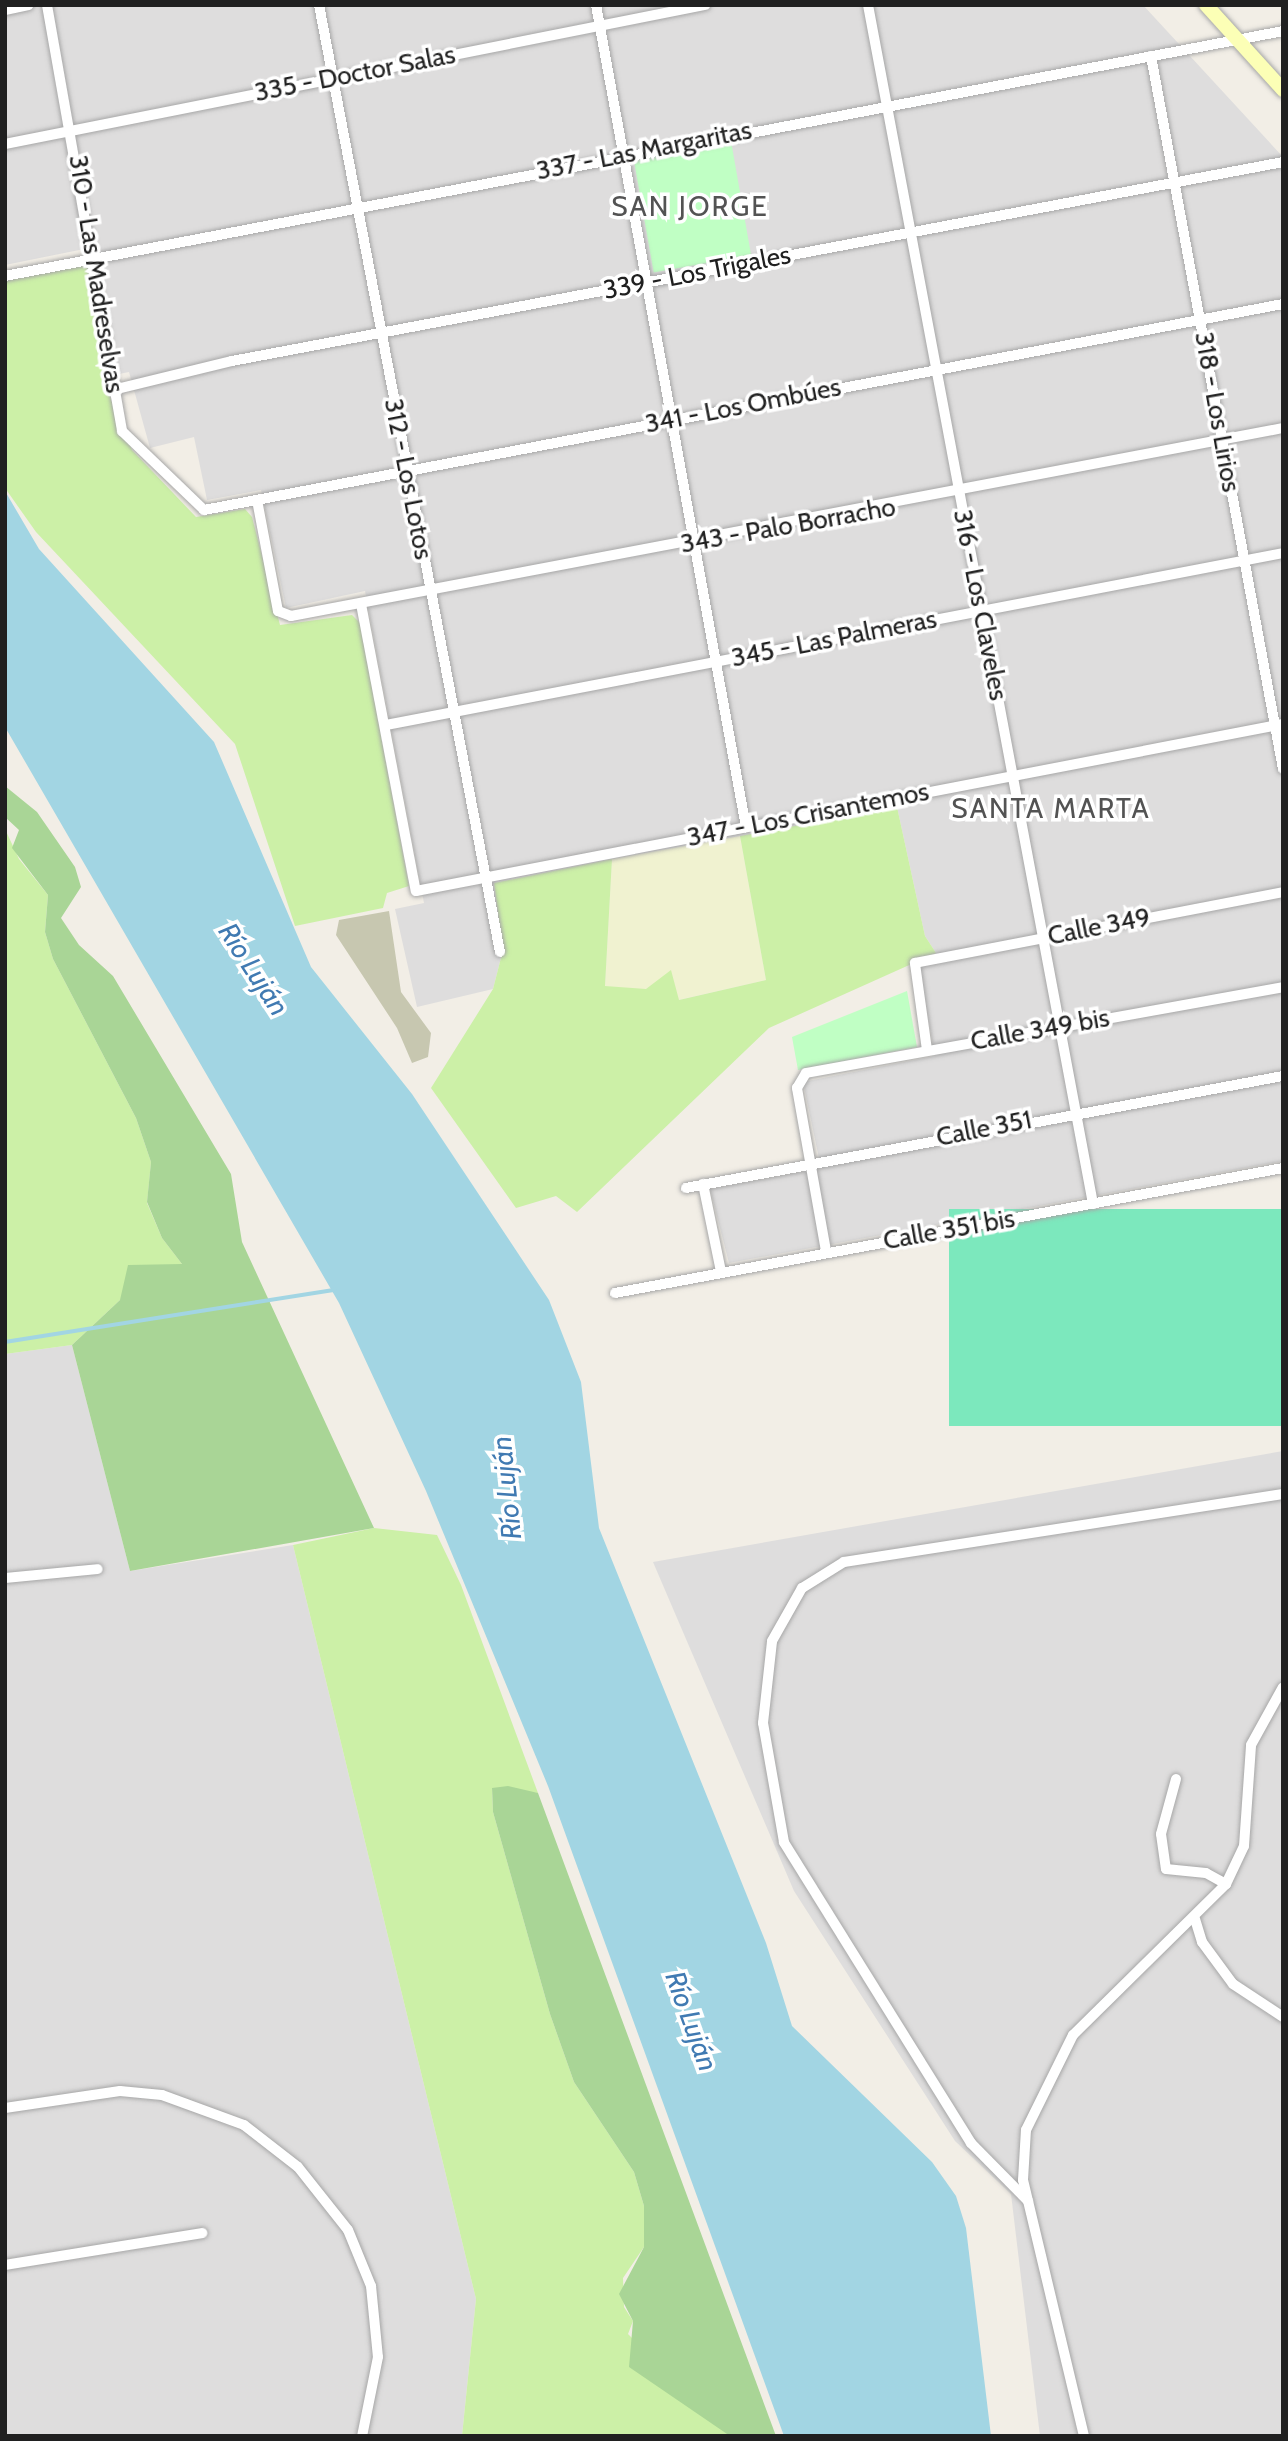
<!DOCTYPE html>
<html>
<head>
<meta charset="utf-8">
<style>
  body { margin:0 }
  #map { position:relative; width:1288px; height:2441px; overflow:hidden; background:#f2eee6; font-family:Cabin,sans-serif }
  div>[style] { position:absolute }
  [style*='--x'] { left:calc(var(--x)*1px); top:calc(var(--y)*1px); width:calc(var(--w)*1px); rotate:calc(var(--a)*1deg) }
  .residential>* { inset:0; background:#dedddd }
  .construction>* { inset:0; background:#c7c7b0 }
  .farmland>* { inset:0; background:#f0f2d0 }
  .grass>* { inset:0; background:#ccf0a7 }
  .forest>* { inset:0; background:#a9d596 }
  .park>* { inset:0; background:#c0ffc4; transform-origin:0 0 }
  .pitch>* { inset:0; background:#7ce8bd; transform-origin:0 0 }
  .water>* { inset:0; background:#a2d5e3 }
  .stream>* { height:3.5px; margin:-1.75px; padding:0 1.75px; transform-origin:1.75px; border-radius:1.75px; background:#a2d5e3 }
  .roads { filter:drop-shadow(0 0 2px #a7a7a7) drop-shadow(0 0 2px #a7a7a7) }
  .street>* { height:10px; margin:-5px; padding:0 5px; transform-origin:5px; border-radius:5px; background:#fff }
  .secondary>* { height:14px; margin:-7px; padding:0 7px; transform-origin:7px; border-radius:7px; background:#fcffb6 }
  span { translate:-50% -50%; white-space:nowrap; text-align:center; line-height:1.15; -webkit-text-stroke:7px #fff; paint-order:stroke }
  .street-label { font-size:26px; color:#202020 }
  .neighbourhood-label { font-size:28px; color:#535353; letter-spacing:2px }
  .water-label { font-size:28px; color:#407ab2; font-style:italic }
  .frame { position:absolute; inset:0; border:7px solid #202020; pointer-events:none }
</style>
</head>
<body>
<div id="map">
  <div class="residential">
    <div style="clip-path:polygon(5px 5px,1143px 5px,1283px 157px,1283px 1161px,729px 1263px,710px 1189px,821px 1168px,803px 1082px,935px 1056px,917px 957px,936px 953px,925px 936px,897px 807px,495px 883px,503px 950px,493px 989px,417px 1007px,395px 909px,424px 903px,365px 591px,286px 608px,261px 490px,207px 500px,194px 437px,150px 448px,129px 372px,119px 374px,99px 246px,5px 265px)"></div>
    <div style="clip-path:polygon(72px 1345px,130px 1571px,293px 1545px,476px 2299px,462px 2436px,5px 2436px,5px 1354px)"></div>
    <div style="clip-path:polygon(1283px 1451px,1283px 2436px,1040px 2436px,1011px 2194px,955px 2141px,794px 1891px,653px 1562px)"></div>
  </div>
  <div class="construction">
    <div style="clip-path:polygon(389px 911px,401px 992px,431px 1033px,428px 1057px,412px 1063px,397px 1028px,336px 935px,339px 920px)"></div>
  </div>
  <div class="farmland">
    <div style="clip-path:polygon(740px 836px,766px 980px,678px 1000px,605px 986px,612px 859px)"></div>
  </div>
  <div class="grass">
    <div style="clip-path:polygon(91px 264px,107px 390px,132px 450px,196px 517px,245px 509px,252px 517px,280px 625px,352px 615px,360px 623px,409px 886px,387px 893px,383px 908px,295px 926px,235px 744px,36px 532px,5px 488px,5px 281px)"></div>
    <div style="clip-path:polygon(897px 807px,925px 936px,936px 953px,769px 1028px,577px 1212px,556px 1196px,516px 1208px,431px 1088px,493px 989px,503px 950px,494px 883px,612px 859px,605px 986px,646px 989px,671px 970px,679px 1000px,766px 980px,740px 836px)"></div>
    <div style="clip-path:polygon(5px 829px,19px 859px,48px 895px,45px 932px,53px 959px,136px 1118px,151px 1162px,147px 1203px,162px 1238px,182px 1264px,120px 1300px,72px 1345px,5px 1354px)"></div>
    <div style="clip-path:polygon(374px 1528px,437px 1535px,461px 1585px,538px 1793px,492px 1789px,493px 1812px,550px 2014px,574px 2082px,634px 2172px,644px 2206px,644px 2247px,623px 2278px,624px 2307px,633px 2321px,628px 2334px,730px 2436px,462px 2436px,476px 2299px,293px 1545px)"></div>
  </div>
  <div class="forest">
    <div style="clip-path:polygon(5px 786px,37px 812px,75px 867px,81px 887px,61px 918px,79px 945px,113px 976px,231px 1174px,242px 1242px,374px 1528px,130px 1571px,72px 1345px,120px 1300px,128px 1265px,182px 1264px,162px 1238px,147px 1202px,151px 1162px,136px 1118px,53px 959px,45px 932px,48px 895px,12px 848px,19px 830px,5px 817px)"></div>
    <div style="clip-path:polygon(508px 1786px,538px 1793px,776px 2436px,730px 2436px,629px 2367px,633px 2321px,619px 2294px,644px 2247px,644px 2206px,634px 2172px,574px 2082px,550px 2014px,493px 1812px,492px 1788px)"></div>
  </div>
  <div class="park">
    <div style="left:731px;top:141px;width:116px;height:99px;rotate:80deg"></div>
    <div style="clip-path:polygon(907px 991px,917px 1047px,798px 1070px,792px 1037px)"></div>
  </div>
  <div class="pitch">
    <div style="left:1283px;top:1209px;width:217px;height:334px;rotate:90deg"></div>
  </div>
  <div class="water">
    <div style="clip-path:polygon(5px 491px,39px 549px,214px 742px,311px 967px,412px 1094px,549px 1300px,581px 1382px,599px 1528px,766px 1943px,792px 2026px,932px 2162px,956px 2196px,966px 2228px,991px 2436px,784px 2436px,548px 1786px,426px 1491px,339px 1303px,5px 727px)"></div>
  </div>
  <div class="stream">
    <div style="--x:5;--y:1342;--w:334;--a:-9"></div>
  </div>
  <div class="roads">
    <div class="street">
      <div style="--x:47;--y:5;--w:433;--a:80"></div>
      <div style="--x:122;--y:431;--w:114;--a:43.9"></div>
      <div style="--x:204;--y:510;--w:1098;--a:-10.81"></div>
      <div style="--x:319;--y:5;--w:964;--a:79.18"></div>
      <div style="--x:596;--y:5;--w:836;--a:79.66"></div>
      <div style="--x:868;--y:5;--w:1220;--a:79.37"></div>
      <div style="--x:5;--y:10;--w:24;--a:-12"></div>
      <div style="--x:1151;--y:56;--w:725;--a:79.51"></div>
      <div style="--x:5;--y:144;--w:714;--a:-11.23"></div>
      <div style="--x:5;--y:276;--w:1301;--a:-10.85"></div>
      <div style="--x:113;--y:390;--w:122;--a:-13.7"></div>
      <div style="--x:232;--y:361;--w:1070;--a:-10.72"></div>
      <div style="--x:257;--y:500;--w:113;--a:79.3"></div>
      <div style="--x:278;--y:611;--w:14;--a:21"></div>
      <div style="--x:291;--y:616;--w:1010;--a:-10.73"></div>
      <div style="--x:361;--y:604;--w:292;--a:79.2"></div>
      <div style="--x:416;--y:891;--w:883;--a:-10.9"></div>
      <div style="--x:386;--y:725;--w:913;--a:-10.85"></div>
      <div style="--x:927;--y:1050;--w:88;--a:-97.9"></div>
      <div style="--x:915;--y:963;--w:375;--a:-10.9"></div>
      <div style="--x:703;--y:1184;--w:90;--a:78.4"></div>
      <div style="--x:686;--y:1188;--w:607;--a:-10.63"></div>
      <div style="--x:826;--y:1251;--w:166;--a:-100.1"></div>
      <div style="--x:797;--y:1088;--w:17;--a:-59"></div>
      <div style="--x:806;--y:1073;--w:485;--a:-10.2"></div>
      <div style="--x:615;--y:1293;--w:680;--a:-10.6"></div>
      <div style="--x:5;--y:1578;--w:93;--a:-5.5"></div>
      <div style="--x:1176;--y:1779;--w:57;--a:105.3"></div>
      <div style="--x:1161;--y:1834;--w:35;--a:82"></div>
      <div style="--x:1166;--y:1869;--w:40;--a:5.7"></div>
      <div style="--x:1206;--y:1873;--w:23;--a:29"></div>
      <div style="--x:1195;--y:1919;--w:24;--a:73"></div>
      <div style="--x:1202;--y:1942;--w:52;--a:53.6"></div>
      <div style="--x:1233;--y:1984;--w:60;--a:33.4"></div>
      <div style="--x:5;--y:2108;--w:116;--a:-8.4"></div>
      <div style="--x:120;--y:2091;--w:42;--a:5.4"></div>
      <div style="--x:162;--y:2095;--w:87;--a:20.1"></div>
      <div style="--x:244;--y:2125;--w:68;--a:37.9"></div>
      <div style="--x:298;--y:2167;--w:80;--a:51.6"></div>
      <div style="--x:348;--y:2230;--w:61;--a:67.7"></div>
      <div style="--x:371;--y:2286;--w:71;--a:84.4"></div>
      <div style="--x:378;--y:2357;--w:81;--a:101.4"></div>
      <div style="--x:1028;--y:2201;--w:81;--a:-134.5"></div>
      <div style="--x:971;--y:2143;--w:354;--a:-121.9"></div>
      <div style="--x:784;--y:1842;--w:121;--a:-100"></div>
      <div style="--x:763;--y:1723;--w:82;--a:-83.7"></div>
      <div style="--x:772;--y:1641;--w:61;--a:-60.5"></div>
      <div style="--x:802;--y:1588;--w:49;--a:-31.8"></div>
      <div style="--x:844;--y:1562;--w:444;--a:-8.8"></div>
      <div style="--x:5;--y:2265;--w:200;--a:-9.2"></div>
      <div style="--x:1084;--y:2436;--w:263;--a:-103.4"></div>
      <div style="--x:1023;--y:2180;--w:50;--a:-86.6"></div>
      <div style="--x:1026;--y:2130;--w:106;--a:-63.7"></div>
      <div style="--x:1073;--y:2035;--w:215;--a:-44.6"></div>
      <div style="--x:1226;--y:1884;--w:42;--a:-64.7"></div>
      <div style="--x:1244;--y:1846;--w:101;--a:-86"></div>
      <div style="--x:1251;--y:1745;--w:66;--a:-61.1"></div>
    </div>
    <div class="secondary">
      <div style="--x:1206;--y:5;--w:115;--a:47.8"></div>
    </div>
  </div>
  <div class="street-label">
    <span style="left:355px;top:74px;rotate:-11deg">335 - Doctor Salas</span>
    <span style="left:644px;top:151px;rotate:-11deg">337 - Las Margaritas</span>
    <span style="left:697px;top:273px;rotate:-11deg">339 - Los Trigales</span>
    <span style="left:96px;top:274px;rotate:81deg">310 - Las Madreselvas</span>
    <span style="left:743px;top:406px;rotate:-11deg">341 - Los Ombúes</span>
    <span style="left:1217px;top:412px;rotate:80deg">318 - Los Lirios</span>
    <span style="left:408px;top:479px;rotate:79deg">312 - Los Lotos</span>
    <span style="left:788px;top:526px;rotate:-10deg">343 - Palo Borracho</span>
    <span style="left:980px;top:605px;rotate:79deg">316 - Los Claveles</span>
    <span style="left:834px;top:639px;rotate:-11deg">345 - Las Palmeras</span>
    <span style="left:808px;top:815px;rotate:-11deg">347 - Los Crisantemos</span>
    <span style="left:1099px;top:927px;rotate:-11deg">Calle 349</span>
    <span style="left:1040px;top:1030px;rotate:-10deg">Calle 349 bis</span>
    <span style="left:984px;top:1129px;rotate:-11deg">Calle 351</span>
    <span style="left:949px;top:1230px;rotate:-10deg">Calle 351 bis</span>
  </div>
  <div class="neighbourhood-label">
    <span style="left:690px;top:206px">SAN JORGE</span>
    <span style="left:1051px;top:808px">SANTA MARTA</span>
  </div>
  <div class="water-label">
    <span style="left:254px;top:969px;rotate:57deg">Río Luján</span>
    <span style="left:506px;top:1488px;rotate:-96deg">Río Luján</span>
    <span style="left:692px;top:2021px;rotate:70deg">Río Luján</span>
  </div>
  <div class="frame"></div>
</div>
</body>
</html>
